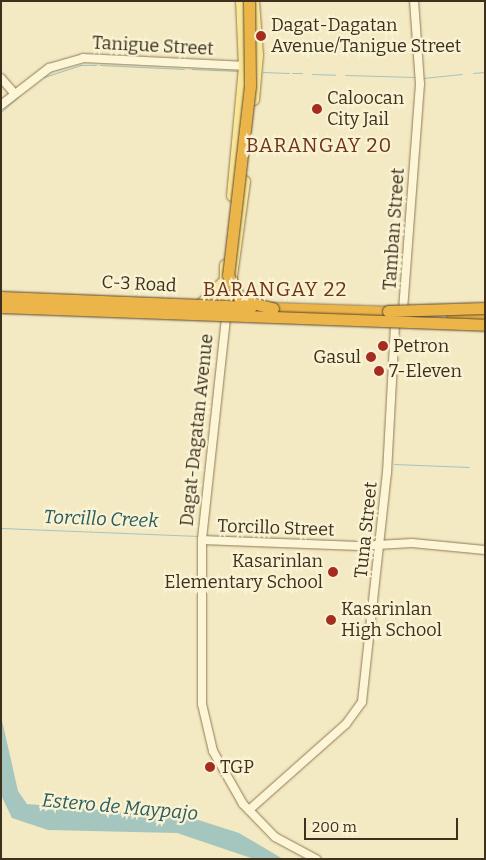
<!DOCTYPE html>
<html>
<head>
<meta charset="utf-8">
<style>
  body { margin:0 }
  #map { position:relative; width:486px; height:860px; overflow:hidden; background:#f3e9c2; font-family:Bitter,serif }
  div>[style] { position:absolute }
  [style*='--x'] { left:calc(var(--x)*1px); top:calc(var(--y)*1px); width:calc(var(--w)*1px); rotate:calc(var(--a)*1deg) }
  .water>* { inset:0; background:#a5c5bf }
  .stream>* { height:1px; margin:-0.5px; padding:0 0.5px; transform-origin:0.5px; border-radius:0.5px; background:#a5c5bf }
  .roads { filter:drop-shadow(0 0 1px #8f7b57) drop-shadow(0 0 1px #8f7b57) }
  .minor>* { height:8px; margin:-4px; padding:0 4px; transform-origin:4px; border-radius:4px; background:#fcf5d6 }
  .major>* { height:10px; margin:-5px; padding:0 5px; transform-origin:5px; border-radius:5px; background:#fae596 }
  .highway>* { height:11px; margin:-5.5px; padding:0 5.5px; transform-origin:5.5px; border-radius:5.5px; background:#ebb54a }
  .bridges { filter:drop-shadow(0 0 1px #5c472b) drop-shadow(0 0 1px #5c472b) }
  .highway-bridge>* { height:11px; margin:-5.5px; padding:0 5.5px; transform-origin:5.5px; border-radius:5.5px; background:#ebb54a }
  .dots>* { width:14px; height:14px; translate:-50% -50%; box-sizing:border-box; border:2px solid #f9f2d3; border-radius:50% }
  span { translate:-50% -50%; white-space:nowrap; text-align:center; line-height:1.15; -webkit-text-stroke:4.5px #f9f2d3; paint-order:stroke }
  .poi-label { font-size:18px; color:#3d301d }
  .left { translate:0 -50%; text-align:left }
  .right { translate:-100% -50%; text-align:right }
  .street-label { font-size:18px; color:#3d301d }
  .water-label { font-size:19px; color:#2a5c5f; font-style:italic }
  .quarter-label { font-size:20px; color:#6f3317; letter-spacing:1px }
  .frame { position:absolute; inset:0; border:2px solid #3d301d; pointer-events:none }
  .scale { position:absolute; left:304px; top:818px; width:154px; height:22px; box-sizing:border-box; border:2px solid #3d301d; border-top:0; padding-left:6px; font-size:15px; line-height:18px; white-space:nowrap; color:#3d301d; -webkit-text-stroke:4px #f9f2d3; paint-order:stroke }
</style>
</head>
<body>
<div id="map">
  <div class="water">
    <div style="clip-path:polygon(1px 716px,18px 791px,27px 804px,189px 817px,239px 833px,283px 859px,254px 859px,177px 833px,48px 830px,12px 818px,1px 795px)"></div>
  </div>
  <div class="stream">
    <div style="--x:100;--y:65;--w:84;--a:2.7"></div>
    <div style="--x:192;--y:69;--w:48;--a:2.4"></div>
    <div style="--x:263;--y:72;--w:26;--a:2"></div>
    <div style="--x:292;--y:73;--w:10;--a:0"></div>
    <div style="--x:473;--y:73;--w:12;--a:-5"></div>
    <div style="--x:312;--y:74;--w:23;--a:2"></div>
    <div style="--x:345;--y:75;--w:70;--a:1.6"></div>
    <div style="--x:44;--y:77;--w:38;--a:-18"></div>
    <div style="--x:80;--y:65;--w:16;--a:0"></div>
    <div style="--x:423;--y:78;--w:39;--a:-6"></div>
    <div style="--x:1;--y:112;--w:24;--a:-42"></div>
    <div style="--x:394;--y:464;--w:75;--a:2.3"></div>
    <div style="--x:1;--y:528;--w:198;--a:2.3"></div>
    <div style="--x:207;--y:536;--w:24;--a:2"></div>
    <div style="--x:233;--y:537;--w:56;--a:2"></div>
    <div style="--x:298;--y:540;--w:57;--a:2"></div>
  </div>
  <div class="roads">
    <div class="minor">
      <div style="--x:1;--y:78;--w:20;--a:49"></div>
      <div style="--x:1;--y:105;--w:61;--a:-37.6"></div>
      <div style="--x:49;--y:68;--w:35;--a:-16"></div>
      <div style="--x:83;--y:58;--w:164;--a:2.8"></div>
      <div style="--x:403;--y:310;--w:227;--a:-85.7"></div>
      <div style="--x:420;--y:84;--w:83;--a:-94.1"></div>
      <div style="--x:226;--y:318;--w:223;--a:96.2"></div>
      <div style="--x:202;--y:540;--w:164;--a:90"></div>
      <div style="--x:202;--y:704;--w:48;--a:76.8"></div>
      <div style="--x:213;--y:751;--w:61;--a:60.5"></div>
      <div style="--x:243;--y:804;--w:46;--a:45.9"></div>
      <div style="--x:275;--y:837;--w:47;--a:28.2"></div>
      <div style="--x:202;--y:540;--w:157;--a:2.2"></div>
      <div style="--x:359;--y:546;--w:53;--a:-3.2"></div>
      <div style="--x:412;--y:543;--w:73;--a:5.5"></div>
      <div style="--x:249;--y:810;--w:130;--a:-41.6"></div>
      <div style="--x:346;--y:724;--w:27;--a:-54"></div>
      <div style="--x:362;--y:702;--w:230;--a:-83.8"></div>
      <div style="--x:387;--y:473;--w:149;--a:-86.9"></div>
    </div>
    <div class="major">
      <div style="--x:254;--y:100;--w:45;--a:-84.9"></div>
      <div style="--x:258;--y:55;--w:54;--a:-94.2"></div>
      <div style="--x:232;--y:196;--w:131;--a:-84.7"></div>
      <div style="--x:244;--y:66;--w:65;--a:-92.6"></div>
      <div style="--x:202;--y:303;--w:28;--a:-45"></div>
      <div style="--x:224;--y:312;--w:47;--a:-88.8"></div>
      <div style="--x:227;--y:313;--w:133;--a:-82.2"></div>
    </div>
    <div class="highway">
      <div style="--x:273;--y:308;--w:123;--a:1.9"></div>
      <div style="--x:452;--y:314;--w:33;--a:2"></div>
    </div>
  </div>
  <div class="bridges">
    <div class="highway-bridge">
      <div style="--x:249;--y:1;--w:85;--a:89.3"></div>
      <div style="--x:250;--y:86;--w:190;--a:96.6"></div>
      <div style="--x:228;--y:275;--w:28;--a:64"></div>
      <div style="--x:240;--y:300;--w:34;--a:14"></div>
      <div style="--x:1;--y:297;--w:250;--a:2.3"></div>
      <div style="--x:1;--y:307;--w:484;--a:2.1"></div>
      <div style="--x:388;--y:311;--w:97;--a:-1.8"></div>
    </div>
  </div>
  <div class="dots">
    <div style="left:261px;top:36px;background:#a52d20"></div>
    <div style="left:317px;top:109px;background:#a52d20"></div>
    <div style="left:383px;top:346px;background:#a52d20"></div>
    <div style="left:371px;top:357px;background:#a52d20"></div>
    <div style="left:379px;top:371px;background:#a52d20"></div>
    <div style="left:333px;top:572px;background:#a52d20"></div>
    <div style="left:331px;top:620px;background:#a52d20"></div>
    <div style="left:210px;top:767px;background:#a52d20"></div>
  </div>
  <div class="poi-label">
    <span class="left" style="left:271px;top:36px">Dagat-Dagatan<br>Avenue/Tanigue Street</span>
    <span class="left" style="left:327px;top:109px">Caloocan<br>City Jail</span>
    <span class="left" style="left:393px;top:346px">Petron</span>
    <span class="right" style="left:361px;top:357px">Gasul</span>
    <span class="left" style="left:389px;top:371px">7-Eleven</span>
    <span class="right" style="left:323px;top:572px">Kasarinlan<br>Elementary School</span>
    <span class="left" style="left:341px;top:620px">Kasarinlan<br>High School</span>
    <span class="left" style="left:220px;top:767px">TGP</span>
  </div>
  <div class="street-label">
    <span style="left:153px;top:46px;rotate:3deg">Tanigue Street</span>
    <span style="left:394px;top:229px;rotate:-86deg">Tamban Street</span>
    <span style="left:139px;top:284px;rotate:3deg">C-3 Road</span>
    <span style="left:197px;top:430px;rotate:-84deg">Dagat-Dagatan Avenue</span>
    <span style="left:276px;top:528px;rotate:2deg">Torcillo Street</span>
    <span style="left:366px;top:530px;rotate:-84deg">Tuna Street</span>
  </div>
  <div class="water-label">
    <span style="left:101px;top:519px;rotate:2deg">Torcillo Creek</span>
    <span style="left:120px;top:807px;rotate:5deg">Estero de Maypajo</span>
  </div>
  <div class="quarter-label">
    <span style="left:319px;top:145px">BARANGAY 20</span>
    <span style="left:275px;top:289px">BARANGAY 22</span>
  </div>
  <div class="frame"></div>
  <div class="scale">200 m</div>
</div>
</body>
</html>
